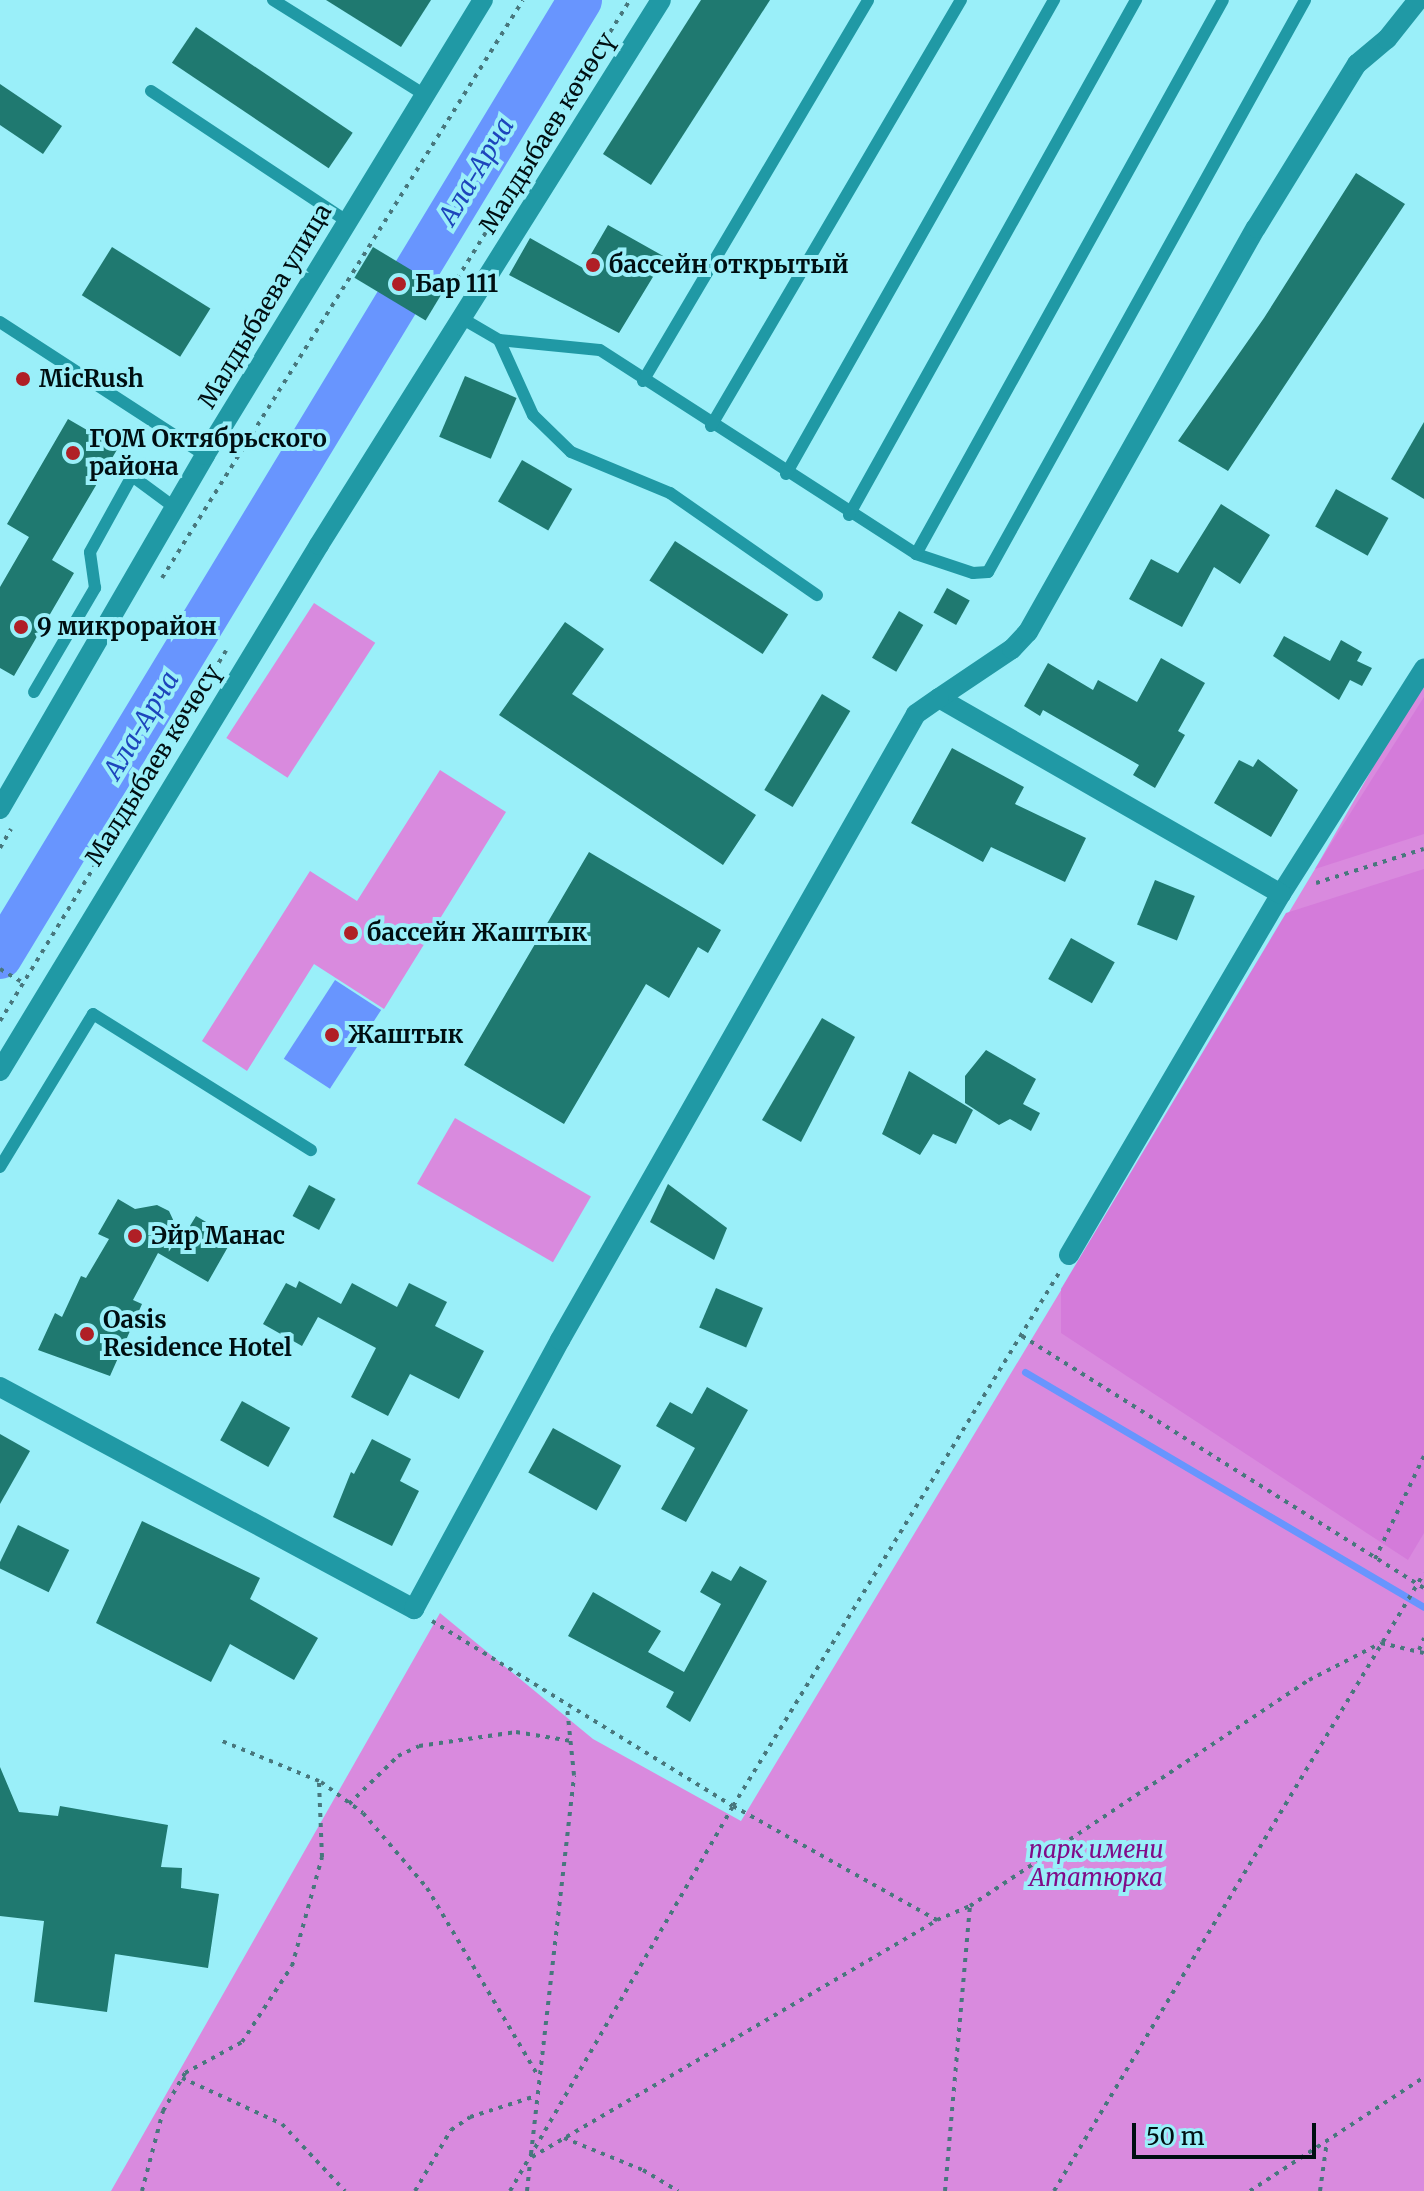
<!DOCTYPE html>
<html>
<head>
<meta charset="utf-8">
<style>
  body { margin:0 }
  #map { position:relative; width:1424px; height:2191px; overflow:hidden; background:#9aeff9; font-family:Merriweather,serif }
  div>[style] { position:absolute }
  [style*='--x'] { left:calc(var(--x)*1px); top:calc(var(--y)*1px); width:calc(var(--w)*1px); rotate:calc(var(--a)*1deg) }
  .green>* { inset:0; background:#d98ade; transform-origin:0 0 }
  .forest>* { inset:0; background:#d47bda }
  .water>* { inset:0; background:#6895fe; transform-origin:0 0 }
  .stream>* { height:7px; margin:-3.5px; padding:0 3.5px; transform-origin:3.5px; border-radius:3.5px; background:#6895fe }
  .river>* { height:44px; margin:-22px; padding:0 22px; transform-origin:22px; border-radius:22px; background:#6895fe }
  .building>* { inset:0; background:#1f7970; transform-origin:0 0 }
  .path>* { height:4px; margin-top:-2px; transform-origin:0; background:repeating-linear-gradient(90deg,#48777d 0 4px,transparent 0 10px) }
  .service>* { height:12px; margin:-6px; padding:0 6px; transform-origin:6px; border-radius:6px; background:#2099a5 }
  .minor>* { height:20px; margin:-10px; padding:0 10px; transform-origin:10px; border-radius:10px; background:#2099a5 }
  .tertiary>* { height:20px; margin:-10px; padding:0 10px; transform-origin:10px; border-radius:10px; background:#2099a5 }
  .dots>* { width:22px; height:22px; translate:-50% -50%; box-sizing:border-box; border:4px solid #9aeff9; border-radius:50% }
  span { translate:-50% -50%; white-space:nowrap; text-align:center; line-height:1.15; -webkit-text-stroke:8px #9aeff9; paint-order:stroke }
  .street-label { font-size:24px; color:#000f12 }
  .poi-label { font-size:24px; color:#000f12; font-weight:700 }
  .left { translate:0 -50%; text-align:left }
  .park-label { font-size:24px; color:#800c88; font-style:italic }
  .water-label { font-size:26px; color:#1d45bc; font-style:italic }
  .scale { position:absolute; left:1132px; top:2123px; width:184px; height:36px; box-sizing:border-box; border:4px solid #000f12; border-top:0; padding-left:10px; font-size:24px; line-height:28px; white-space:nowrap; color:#000f12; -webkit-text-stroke:6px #9aeff9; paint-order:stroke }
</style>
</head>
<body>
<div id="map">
  <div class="green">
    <div style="left:314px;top:603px;width:73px;height:161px;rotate:33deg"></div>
    <div style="clip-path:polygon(1424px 678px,1424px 2191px,111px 2191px,440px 1613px,593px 1739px,741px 1821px,1315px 869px)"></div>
    <div style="clip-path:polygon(440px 770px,506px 812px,384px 1009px,314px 964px,247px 1071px,202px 1041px,310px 871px,357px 901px)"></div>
    <div style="left:455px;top:1118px;width:157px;height:76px;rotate:30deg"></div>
  </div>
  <div class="forest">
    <div style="clip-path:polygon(1424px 697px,1424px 834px,1315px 869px)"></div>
    <div style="clip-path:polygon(1424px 869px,1424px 1533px,1408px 1560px,1061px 1333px,1061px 1289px,1286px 913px)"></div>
  </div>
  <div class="water">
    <div style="left:335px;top:980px;width:55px;height:94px;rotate:33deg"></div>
  </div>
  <div class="stream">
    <div style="--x:1025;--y:1372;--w:463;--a:30.5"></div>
  </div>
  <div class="river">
    <div style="--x:0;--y:957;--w:1119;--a:-58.78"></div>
  </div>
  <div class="building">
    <div style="clip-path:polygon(326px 0,431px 0,401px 47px)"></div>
    <div style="clip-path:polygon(701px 0,770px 0,651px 185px,603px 154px)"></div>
    <div style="left:196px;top:27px;width:189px;height:43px;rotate:34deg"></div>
    <div style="clip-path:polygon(0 84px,62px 126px,43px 154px,0 125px)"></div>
    <div style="clip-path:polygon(1356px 173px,1405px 204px,1228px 471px,1178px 441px,1264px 318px)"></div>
    <div style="clip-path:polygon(608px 225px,665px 257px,619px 333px,509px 275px,530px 238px,583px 268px)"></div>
    <div style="left:112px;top:247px;width:116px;height:57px;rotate:32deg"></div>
    <div style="left:373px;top:247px;width:83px;height:36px;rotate:31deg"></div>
    <div style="left:465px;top:376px;width:56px;height:66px;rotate:23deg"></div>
    <div style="clip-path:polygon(68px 419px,118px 448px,52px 560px,74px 573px,14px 676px,0 668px,0 587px,29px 537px,7px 524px)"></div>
    <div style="clip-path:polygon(1424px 422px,1424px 499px,1391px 479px)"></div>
    <div style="left:522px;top:460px;width:58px;height:48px;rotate:30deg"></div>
    <div style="left:1336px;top:489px;width:60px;height:43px;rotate:29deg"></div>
    <div style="clip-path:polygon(1221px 504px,1270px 535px,1240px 584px,1214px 567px,1182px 627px,1129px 599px,1151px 559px,1178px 573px)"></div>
    <div style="left:675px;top:541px;width:135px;height:47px;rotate:33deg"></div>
    <div style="left:947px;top:588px;width:26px;height:28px;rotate:29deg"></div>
    <div style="left:899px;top:611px;width:28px;height:54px;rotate:30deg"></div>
    <div style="clip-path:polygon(565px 622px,604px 649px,572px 694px,756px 815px,723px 865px,499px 715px)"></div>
    <div style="clip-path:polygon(1284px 636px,1330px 661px,1341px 640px,1362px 652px,1357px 661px,1372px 668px,1362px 686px,1350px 680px,1339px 700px,1273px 656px)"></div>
    <div style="clip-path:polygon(1161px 658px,1205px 683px,1178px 731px,1185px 735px,1155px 788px,1133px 775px,1139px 765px,1043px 710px,1040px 716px,1024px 706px,1048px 663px,1093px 690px,1098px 680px,1137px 702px)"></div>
    <div style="left:822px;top:694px;width:33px;height:112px;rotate:31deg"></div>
    <div style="clip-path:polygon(952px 748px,1024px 787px,1015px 804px,1086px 838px,1065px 882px,991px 847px,983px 862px,911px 823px)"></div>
    <div style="clip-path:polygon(1258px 759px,1298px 790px,1271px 837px,1214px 803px,1239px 760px,1253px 767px)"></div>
    <div style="clip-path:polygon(589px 852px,721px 930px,708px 953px,698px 947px,669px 998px,646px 984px,564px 1124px,464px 1065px)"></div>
    <div style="left:1155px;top:880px;width:43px;height:48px;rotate:22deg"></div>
    <div style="left:1071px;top:938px;width:50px;height:47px;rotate:29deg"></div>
    <div style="clip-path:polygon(822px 1018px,855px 1037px,801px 1142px,762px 1120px)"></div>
    <div style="clip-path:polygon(986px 1050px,1036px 1079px,1023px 1104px,1040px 1113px,1031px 1131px,1010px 1119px,999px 1125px,965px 1103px,965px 1076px)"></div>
    <div style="clip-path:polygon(909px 1071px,973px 1110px,956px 1144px,933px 1134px,920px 1155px,882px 1134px)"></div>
    <div style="clip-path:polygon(668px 1184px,727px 1228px,714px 1260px,650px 1222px)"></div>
    <div style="left:309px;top:1185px;width:30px;height:35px;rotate:28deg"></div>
    <div style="clip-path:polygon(118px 1199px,135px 1209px,157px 1205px,169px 1211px,182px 1239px,196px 1216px,233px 1238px,208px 1282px,158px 1253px,133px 1300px,142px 1304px,110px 1376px,38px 1350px,55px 1313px,62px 1317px,81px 1276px,86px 1278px,109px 1239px,98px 1234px)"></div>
    <div style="clip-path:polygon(299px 1281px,341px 1304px,352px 1283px,397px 1307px,409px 1283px,447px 1302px,435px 1326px,484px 1351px,459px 1399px,410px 1374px,388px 1416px,351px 1397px,376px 1348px,318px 1317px,302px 1346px,263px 1324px,286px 1283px,296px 1288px)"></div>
    <div style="left:716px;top:1288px;width:51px;height:43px;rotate:23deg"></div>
    <div style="clip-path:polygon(707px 1387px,748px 1410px,686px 1522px,661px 1509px,695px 1448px,656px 1426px,670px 1402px,692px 1414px)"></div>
    <div style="left:242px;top:1401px;width:55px;height:45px;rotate:29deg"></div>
    <div style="left:553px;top:1428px;width:78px;height:51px;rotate:29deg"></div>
    <div style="clip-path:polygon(0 1434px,30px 1451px,0 1504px)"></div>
    <div style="clip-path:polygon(372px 1439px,411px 1459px,400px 1481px,419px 1491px,392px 1546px,333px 1517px,351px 1472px,354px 1474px)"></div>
    <div style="clip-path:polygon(142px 1521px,260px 1578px,250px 1599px,318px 1638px,294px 1680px,230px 1644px,211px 1682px,96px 1623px)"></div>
    <div style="left:18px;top:1525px;width:57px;height:47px;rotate:26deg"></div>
    <div style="clip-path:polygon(740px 1566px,767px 1581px,690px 1722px,666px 1707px,674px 1692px,568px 1636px,593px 1592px,661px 1631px,648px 1652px,684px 1672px,721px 1604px,700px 1592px,712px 1571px,731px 1581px)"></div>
    <div style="clip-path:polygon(0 1767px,19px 1812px,58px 1816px,60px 1806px,168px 1825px,161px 1867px,182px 1868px,181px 1888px,219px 1894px,208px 1968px,115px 1954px,107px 2012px,34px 2002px,44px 1921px,0 1916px)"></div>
  </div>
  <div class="path">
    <div style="--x:452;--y:287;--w:338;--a:-58.2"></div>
    <div style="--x:162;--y:578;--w:681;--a:-58.01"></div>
    <div style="--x:0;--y:848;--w:22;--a:-60"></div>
    <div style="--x:1316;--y:883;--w:113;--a:-17.5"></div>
    <div style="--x:0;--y:969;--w:27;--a:31"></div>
    <div style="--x:0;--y:1021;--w:434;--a:-58.6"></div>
    <div style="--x:1022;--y:1336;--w:474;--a:32.1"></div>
    <div style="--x:1375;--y:1559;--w:114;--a:-64.6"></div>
    <div style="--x:432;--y:1621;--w:353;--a:31.6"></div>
    <div style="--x:733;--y:1806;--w:234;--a:29.2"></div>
    <div style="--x:1419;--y:1650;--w:13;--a:-67"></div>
    <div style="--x:321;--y:1782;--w:52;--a:36.4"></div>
    <div style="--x:363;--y:1813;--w:99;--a:49.5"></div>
    <div style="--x:427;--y:1888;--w:216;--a:59.4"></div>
    <div style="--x:349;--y:1804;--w:69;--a:-44.4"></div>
    <div style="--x:398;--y:1756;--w:23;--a:-25"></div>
    <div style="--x:419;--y:1746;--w:98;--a:-8.2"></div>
    <div style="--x:516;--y:1732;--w:56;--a:9.3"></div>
    <div style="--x:182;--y:2078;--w:110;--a:24.7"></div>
    <div style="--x:282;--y:2124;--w:92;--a:46.8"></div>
    <div style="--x:564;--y:2138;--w:85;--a:22.1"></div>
    <div style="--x:643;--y:2170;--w:41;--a:31"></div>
    <div style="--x:531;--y:2154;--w:381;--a:-83.5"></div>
    <div style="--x:574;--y:1775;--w:68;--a:-95.9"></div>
    <div style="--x:532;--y:2157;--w:469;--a:-30.3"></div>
    <div style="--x:937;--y:1920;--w:36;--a:-23"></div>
    <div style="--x:970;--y:1906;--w:407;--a:-33.7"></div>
    <div style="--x:1309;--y:1680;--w:81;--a:-27.2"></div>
    <div style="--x:1381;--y:1643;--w:44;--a:13.1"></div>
    <div style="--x:142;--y:2191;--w:83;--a:-75.3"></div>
    <div style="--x:163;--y:2111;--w:44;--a:-59.9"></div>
    <div style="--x:185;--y:2073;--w:65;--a:-28.5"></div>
    <div style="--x:242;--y:2042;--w:91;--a:-56.7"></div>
    <div style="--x:292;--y:1966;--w:113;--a:-74.6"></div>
    <div style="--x:322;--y:1857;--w:76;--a:-92.3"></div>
    <div style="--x:319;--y:1781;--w:105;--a:-157.6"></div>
    <div style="--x:415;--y:2191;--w:71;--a:-59.5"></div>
    <div style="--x:451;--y:2130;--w:23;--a:-34"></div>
    <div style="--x:470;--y:2117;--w:69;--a:-17.7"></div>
    <div style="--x:510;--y:2191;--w:445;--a:-59.9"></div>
    <div style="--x:733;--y:1806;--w:625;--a:-58.55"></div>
    <div style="--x:527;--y:2191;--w:29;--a:-84"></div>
    <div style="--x:945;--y:2191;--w:285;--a:-85"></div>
    <div style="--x:1054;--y:2191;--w:720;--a:-59.09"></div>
    <div style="--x:1250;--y:2191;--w:208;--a:-33.2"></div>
    <div style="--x:1320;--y:2191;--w:50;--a:-82"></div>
  </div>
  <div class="service">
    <div style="--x:273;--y:0;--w:179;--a:32"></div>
    <div style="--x:151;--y:91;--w:235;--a:33.6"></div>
    <div style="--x:463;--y:319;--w:42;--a:30.3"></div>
    <div style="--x:499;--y:340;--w:101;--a:5.7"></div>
    <div style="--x:600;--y:350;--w:376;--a:32.8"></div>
    <div style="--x:916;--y:554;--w:60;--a:18.4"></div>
    <div style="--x:973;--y:573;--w:15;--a:-4"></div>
    <div style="--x:988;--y:572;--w:654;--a:-61"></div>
    <div style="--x:0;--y:322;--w:244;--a:33"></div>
    <div style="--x:499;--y:340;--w:82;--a:65.6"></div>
    <div style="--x:533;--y:415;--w:53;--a:44.2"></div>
    <div style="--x:571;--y:452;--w:107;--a:22.5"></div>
    <div style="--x:670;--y:493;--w:179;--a:34.8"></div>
    <div style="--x:643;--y:381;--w:442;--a:-59.4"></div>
    <div style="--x:711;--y:426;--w:494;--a:-59.6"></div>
    <div style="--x:786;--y:474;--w:545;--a:-60.52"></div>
    <div style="--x:849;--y:515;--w:590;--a:-60.87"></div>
    <div style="--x:916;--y:554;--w:633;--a:-61.01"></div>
    <div style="--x:34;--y:692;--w:121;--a:-59.6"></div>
    <div style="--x:95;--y:588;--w:36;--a:-98"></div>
    <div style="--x:90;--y:552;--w:87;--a:-61.1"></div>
    <div style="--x:132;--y:476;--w:52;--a:36.4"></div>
    <div style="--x:0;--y:1167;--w:179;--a:-58.7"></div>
    <div style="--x:93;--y:1014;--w:257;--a:32"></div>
  </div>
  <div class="minor">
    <div style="--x:1281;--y:894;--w:267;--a:-57.6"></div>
    <div style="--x:1069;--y:1255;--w:419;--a:-59.6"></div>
    <div style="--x:1281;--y:894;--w:394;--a:-150.2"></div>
    <div style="--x:939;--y:698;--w:88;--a:-33.9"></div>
    <div style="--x:1012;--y:649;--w:23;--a:-47"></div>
    <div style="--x:1028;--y:632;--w:464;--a:-60.6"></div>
    <div style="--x:1256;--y:228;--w:193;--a:-58.4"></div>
    <div style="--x:1357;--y:64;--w:39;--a:-40"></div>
    <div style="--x:1387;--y:39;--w:50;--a:-51.5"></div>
    <div style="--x:0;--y:1387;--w:470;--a:28.2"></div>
    <div style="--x:414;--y:1609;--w:306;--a:-61.5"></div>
    <div style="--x:560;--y:1340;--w:720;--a:-60.37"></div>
    <div style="--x:916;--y:714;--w:28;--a:-35"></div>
  </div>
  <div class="tertiary">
    <div style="--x:0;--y:809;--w:409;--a:-59.9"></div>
    <div style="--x:205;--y:455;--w:533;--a:-58.58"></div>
    <div style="--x:0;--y:1071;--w:615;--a:-58.76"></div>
    <div style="--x:319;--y:545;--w:643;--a:-57.89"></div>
  </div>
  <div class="dots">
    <div style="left:593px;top:265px;background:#b01f26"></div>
    <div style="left:399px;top:284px;background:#b01f26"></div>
    <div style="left:23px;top:379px;background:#b01f26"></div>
    <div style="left:73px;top:453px;background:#b01f26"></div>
    <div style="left:21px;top:627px;background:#b01f26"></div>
    <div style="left:351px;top:933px;background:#b01f26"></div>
    <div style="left:332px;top:1035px;background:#b01f26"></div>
    <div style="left:135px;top:1236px;background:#b01f26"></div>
    <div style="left:87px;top:1334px;background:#b01f26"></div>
  </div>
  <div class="street-label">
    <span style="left:547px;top:133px;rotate:-58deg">Малдыбаев көчөсү</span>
    <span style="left:265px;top:306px;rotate:-59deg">Малдыбаева улица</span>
    <span style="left:153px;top:765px;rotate:-58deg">Малдыбаев көчөсү</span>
  </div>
  <div class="poi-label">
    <span class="left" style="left:609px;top:265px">бассейн открытый</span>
    <span class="left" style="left:415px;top:284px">Бар 111</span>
    <span class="left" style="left:39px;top:379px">MicRush</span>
    <span class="left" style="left:89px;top:453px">ГОМ Октябрьского<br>района</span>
    <span class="left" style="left:37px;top:627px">9 микрорайон</span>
    <span class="left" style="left:367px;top:933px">бассейн Жаштык</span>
    <span class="left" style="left:348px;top:1035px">Жаштык</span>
    <span class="left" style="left:151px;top:1236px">Эйр Манас</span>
    <span class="left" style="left:103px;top:1334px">Oasis<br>Residence Hotel</span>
  </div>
  <div class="park-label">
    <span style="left:1096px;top:1864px">парк имени<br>Ататюрка</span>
  </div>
  <div class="water-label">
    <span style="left:476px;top:171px;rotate:-59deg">Ала-Арча</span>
    <span style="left:141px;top:725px;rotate:-59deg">Ала-Арча</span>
  </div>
  <div class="scale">50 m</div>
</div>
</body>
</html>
